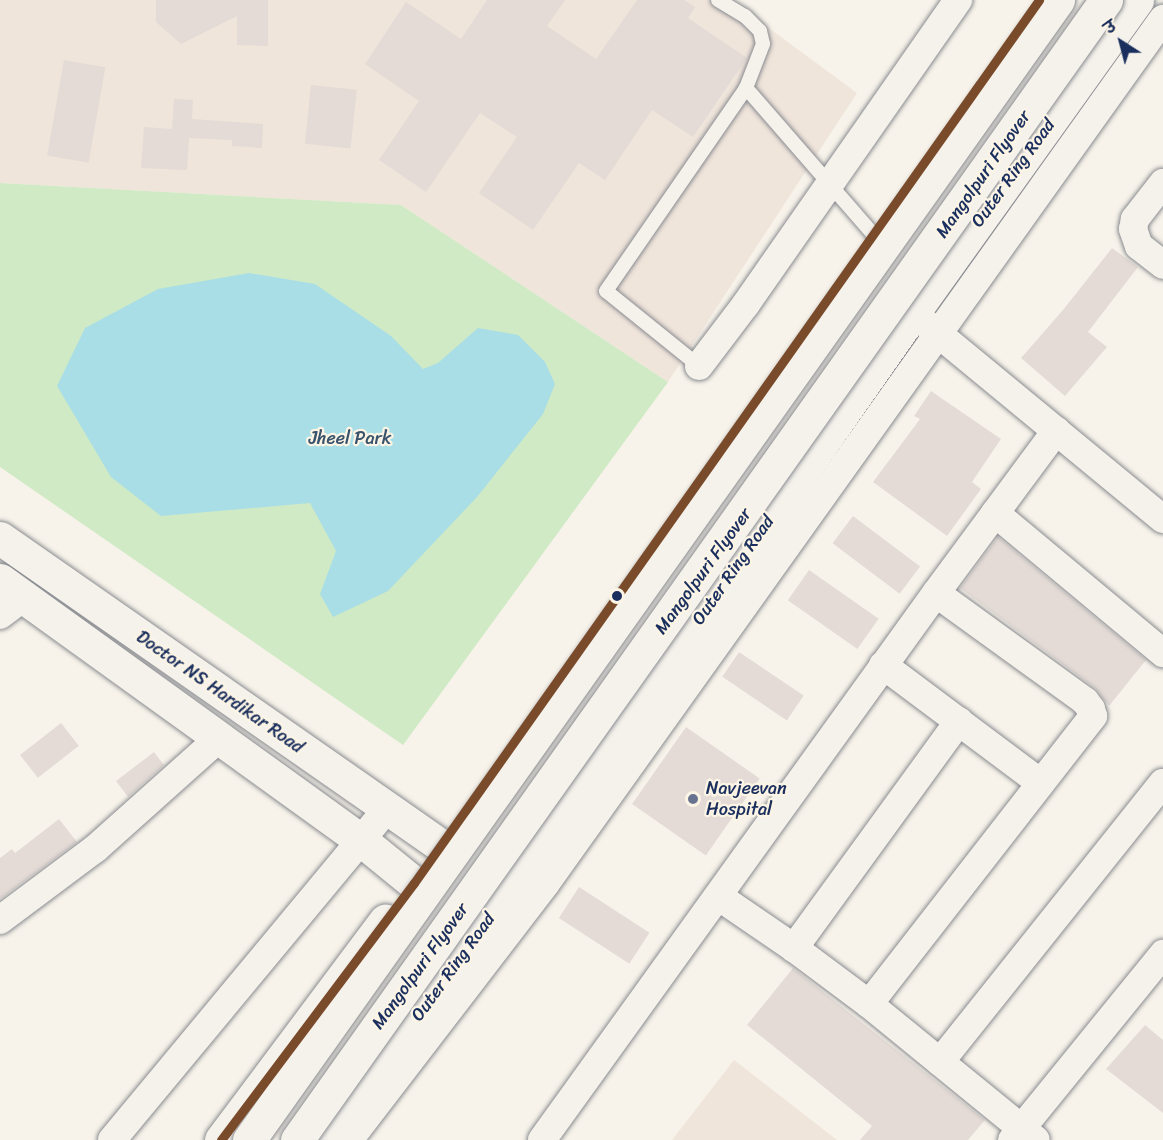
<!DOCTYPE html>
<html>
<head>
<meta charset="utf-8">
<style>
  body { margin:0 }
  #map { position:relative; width:1163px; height:1140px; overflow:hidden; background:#f7f3ea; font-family:Sriracha,"Playpen Sans Deva",sans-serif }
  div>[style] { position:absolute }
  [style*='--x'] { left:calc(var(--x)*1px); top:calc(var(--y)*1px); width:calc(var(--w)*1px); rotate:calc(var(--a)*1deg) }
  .built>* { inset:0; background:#f0e5db }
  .green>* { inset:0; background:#cfeac4 }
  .water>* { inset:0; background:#a9dee7 }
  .building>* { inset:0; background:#e4dbd6; transform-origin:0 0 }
  .roads { filter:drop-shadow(0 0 2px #8a8c91) drop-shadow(0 0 2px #8a8c91) }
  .lane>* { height:14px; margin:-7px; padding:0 7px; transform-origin:7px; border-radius:7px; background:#f5f2ec }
  .street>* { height:28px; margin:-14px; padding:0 14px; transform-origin:14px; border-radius:14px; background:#f5f2ec }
  .secondary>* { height:33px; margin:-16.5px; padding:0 16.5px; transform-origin:16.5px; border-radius:16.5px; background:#f5f2ec }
  .primary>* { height:33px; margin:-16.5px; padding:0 16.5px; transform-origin:16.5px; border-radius:16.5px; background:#f5f2ec }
  .bridges { filter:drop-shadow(0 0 2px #8a8c91) drop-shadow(0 0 2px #8a8c91) }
  .highway-bridge>* { height:33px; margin:-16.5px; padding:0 16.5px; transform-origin:16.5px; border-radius:16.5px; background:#f5f2ec }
  .bus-1>* { height:9px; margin:-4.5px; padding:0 4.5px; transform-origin:4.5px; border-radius:4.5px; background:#7a4b2a }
  .dots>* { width:16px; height:16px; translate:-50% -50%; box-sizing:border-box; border:3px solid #fcf5e5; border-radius:50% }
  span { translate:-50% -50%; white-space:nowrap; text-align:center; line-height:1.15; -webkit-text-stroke:4.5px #fcf5e5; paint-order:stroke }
  .street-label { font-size:18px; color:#1b2f5e }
  .park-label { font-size:18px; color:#39536c }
  .poi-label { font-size:18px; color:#1b2f5e }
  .left { translate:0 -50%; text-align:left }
  .north { position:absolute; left:1091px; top:12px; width:60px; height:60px; -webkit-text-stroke:4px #fcf5e5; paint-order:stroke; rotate:324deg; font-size:16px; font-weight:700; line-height:24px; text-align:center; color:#1b2f5e }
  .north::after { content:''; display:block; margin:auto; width:21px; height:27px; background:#1b2f5e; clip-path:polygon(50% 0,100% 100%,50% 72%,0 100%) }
</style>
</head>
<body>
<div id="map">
  <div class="built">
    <div style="clip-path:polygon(0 0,731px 0,857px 93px,668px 382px,401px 205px,0 183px)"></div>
    <div style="clip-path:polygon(734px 1060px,837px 1140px,672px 1140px)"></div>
  </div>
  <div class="green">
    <div style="clip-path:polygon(0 183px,401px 205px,668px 382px,403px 745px,0 467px)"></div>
  </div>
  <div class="water">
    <div style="clip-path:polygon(249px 273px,315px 284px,391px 336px,423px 369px,438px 363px,478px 328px,518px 335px,545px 362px,555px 384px,543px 414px,477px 497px,388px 591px,333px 617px,320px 594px,336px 551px,310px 503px,161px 516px,111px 477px,57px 386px,85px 328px,158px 289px)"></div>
  </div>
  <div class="building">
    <div style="clip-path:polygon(156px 0,268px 0,268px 46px,237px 45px,237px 16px,181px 44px,156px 22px)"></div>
    <div style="clip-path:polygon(487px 0,565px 0,547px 26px,596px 59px,637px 0,684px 0,695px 7px,688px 18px,747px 58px,693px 137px,652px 110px,605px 180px,579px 163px,533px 230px,479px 193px,517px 137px,480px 113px,426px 192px,379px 160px,419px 101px,365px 64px,406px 2px,461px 39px)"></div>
    <div style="left:64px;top:60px;width:42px;height:97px;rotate:10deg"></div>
    <div style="left:311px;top:85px;width:46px;height:59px;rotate:6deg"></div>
    <div style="clip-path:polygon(174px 99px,193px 100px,192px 119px,263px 124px,262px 148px,232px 146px,232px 140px,189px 138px,187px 170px,141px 168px,144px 127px,172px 129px)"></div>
    <div style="clip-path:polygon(1112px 248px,1138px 267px,1088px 332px,1107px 347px,1065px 396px,1021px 358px,1063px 310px)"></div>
    <div style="clip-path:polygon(931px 391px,1001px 439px,972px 482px,981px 489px,947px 536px,873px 482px,920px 419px,914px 416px)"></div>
    <div style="left:853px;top:516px;width:84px;height:34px;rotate:37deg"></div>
    <div style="clip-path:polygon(998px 537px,1146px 660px,1109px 706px,1095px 688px,960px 588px)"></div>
    <div style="left:809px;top:570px;width:85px;height:37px;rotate:35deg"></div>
    <div style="left:739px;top:652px;width:78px;height:30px;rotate:34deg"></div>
    <div style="left:61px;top:723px;width:29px;height:52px;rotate:52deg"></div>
    <div style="left:686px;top:727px;width:90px;height:94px;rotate:35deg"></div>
    <div style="clip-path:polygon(154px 752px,164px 765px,128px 797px,116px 781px)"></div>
    <div style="clip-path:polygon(59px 819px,77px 842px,0 899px,0 858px,12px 849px,15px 853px)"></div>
    <div style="left:579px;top:887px;width:84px;height:37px;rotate:33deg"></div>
    <div style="clip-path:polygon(793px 968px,985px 1120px,968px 1140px,860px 1140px,872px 1126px,747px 1025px)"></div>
    <div style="clip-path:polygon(1145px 1025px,1163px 1040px,1163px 1113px,1106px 1069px)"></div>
  </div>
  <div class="roads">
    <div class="lane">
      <div style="--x:718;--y:0;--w:31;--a:31"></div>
      <div style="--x:745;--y:16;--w:21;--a:45"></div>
      <div style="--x:760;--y:31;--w:13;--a:77"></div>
      <div style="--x:763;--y:44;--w:47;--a:111.1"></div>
      <div style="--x:746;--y:88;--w:194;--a:49"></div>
      <div style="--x:699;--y:366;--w:119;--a:-141.1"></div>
      <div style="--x:606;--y:291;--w:247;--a:-55.4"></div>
    </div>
    <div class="street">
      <div style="--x:1163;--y:183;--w:46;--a:127.9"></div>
      <div style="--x:1135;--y:219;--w:10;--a:101"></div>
      <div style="--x:1133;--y:229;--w:18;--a:71"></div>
      <div style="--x:1139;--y:246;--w:31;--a:38"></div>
      <div style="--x:924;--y:322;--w:310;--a:39.5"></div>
      <div style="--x:699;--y:366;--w:78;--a:-52.8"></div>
      <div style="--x:746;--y:304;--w:371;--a:-55.1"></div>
      <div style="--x:995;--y:513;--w:219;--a:39.8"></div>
      <div style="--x:0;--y:615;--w:30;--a:-37"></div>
      <div style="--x:883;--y:665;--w:197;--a:36.8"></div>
      <div style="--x:959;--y:721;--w:281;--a:126"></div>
      <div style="--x:794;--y:948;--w:94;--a:36.7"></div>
      <div style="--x:869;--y:1004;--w:215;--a:39.2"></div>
      <div style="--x:718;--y:896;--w:92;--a:34.4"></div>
      <div style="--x:0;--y:920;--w:119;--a:-36.8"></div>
      <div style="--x:95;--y:849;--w:166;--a:-41.8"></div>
      <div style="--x:869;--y:1004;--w:365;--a:-52.1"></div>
      <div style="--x:1093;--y:716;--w:7;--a:-106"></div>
      <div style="--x:1091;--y:709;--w:10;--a:-127"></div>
      <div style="--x:1085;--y:701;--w:184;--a:-144.1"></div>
      <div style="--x:940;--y:1062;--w:357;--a:-51.4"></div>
      <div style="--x:112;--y:1140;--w:430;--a:-50.3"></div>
      <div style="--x:349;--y:1140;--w:324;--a:-52.5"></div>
      <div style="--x:546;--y:883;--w:1062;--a:-54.47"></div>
      <div style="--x:542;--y:1140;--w:674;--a:-54.24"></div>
      <div style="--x:936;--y:593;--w:202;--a:-53.5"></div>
      <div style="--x:1012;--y:1140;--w:240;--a:-50.9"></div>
    </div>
    <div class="secondary">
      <div style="--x:0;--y:538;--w:537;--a:34.9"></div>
      <div style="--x:0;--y:580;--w:445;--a:35.8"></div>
      <div style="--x:361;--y:840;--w:68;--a:39.1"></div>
    </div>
    <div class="primary">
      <div style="--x:221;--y:1140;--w:274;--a:-53.2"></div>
      <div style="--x:328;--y:1140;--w:309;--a:-54.1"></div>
      <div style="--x:509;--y:890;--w:704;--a:-55"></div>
      <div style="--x:913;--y:313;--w:385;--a:-54.4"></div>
    </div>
  </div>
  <div class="bridges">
    <div class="highway-bridge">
      <div style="--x:249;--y:1140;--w:1398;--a:-54.64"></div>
      <div style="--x:297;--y:1140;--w:1398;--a:-54.64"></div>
    </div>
  </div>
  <div class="bus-1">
    <div style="--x:221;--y:1140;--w:321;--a:-53.1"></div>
    <div style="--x:414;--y:883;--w:1082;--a:-54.71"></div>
  </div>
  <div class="dots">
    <div style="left:617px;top:596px;background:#1b2f5e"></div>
    <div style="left:693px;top:799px;background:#68748f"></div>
  </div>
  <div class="street-label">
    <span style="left:1013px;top:173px;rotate:-54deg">Outer Ring Road</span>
    <span style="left:983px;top:174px;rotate:-55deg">Mangolpuri Flyover</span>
    <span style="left:733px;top:570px;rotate:-55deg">Outer Ring Road</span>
    <span style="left:703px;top:571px;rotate:-54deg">Mangolpuri Flyover</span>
    <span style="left:220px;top:692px;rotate:35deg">Doctor NS Hardikar Road</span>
    <span style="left:420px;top:966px;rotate:-54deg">Mangolpuri Flyover</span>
    <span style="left:453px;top:967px;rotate:-54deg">Outer Ring Road</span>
  </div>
  <div class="park-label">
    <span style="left:350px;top:438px">Jheel Park</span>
  </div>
  <div class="poi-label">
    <span class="left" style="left:706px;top:799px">Navjeevan<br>Hospital</span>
  </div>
  <div class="north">उ</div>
</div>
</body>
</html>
